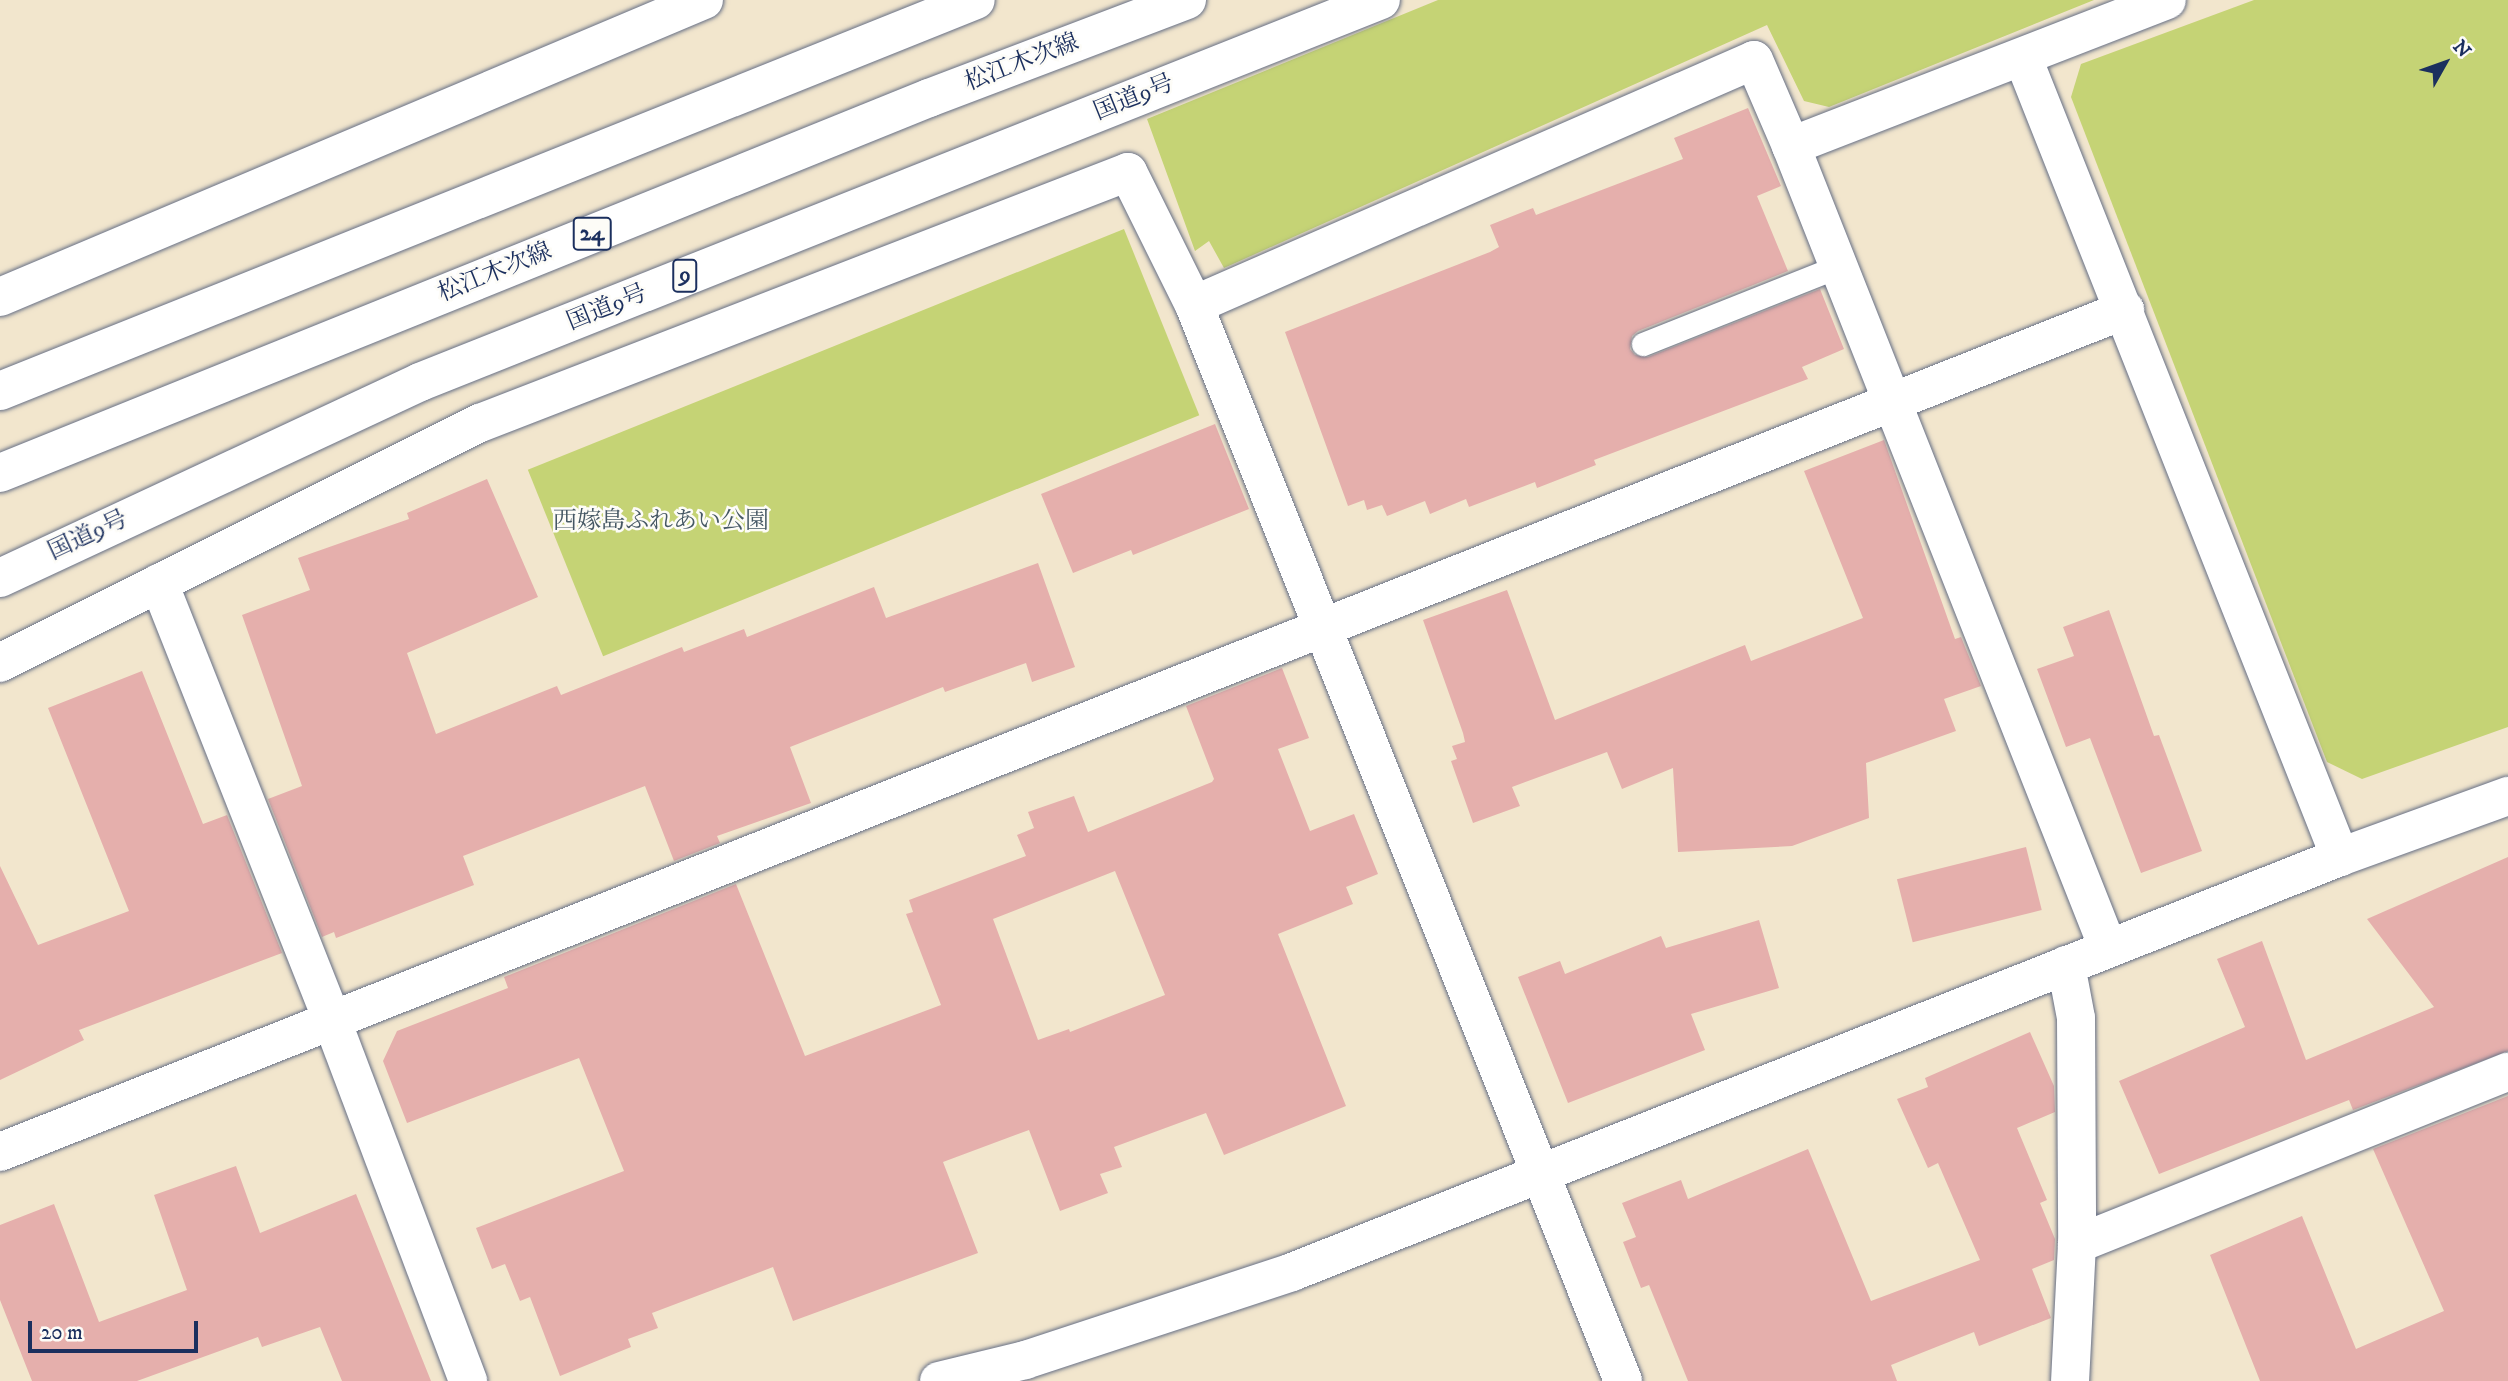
<!DOCTYPE html>
<html>
<head>
<meta charset="utf-8">
<style>
  body { margin:0 }
  #map { position:relative; width:2508px; height:1381px; overflow:hidden; background:#f2e6cd; font-family:"IM FELL DW Pica","Noto Serif JP",serif }
  div>[style] { position:absolute }
  [style*='--x'] { left:calc(var(--x)*1px); top:calc(var(--y)*1px); width:calc(var(--w)*1px); rotate:calc(var(--a)*1deg) }
  .green>* { inset:0; background:#c5d375; transform-origin:0 0 }
  .building>* { inset:0; background:#e5afac; transform-origin:0 0 }
  .roads { filter:drop-shadow(0 0 2px #666f85) drop-shadow(0 0 2px #666f85) }
  .lane>* { height:23px; margin:-11.5px; padding:0 11.5px; transform-origin:11.5px; border-radius:11.5px; background:#fff }
  .street>* { height:38px; margin:-19px; padding:0 19px; transform-origin:19px; border-radius:19px; background:#fff }
  .secondary>* { height:38px; margin:-19px; padding:0 19px; transform-origin:19px; border-radius:19px; background:#fff }
  .primary>* { height:38px; margin:-19px; padding:0 19px; transform-origin:19px; border-radius:19px; background:#fff }
  .highway>* { height:38px; margin:-19px; padding:0 19px; transform-origin:19px; border-radius:19px; background:#fff }
  span { translate:-50% -50%; white-space:nowrap; text-align:center; line-height:1.15; -webkit-text-stroke:5px #fdfcf7; paint-order:stroke }
  .shield-label span { padding:2px 5px; background:#fdfcf7; border:2px solid; border-radius:5px; -webkit-text-stroke-width:0 }
  .shield-label { font-size:23px; color:#1b2f5e; font-weight:700 }
  .street-label { font-size:24px; color:#1b2f5e }
  .park-label { font-size:24px; color:#465864 }
  .north { position:absolute; left:2410px; top:28px; width:70px; height:70px; -webkit-text-stroke:5px #fdfcf7; paint-order:stroke; rotate:50deg; font-size:19px; font-weight:700; line-height:28px; text-align:center; color:#1b2f5e }
  .north::after { content:''; display:block; margin:auto; width:24px; height:32px; background:#1b2f5e; clip-path:polygon(50% 0,100% 100%,50% 72%,0 100%) }
  .scale { position:absolute; left:28px; top:1321px; width:170px; height:32px; box-sizing:border-box; border:4px solid #1b2f5e; border-top:0; padding-left:9px; font-size:21px; line-height:24px; white-space:nowrap; color:#1b2f5e; -webkit-text-stroke:5px #fdfcf7; paint-order:stroke }
</style>
</head>
<body>
<div id="map">
  <div class="green">
    <div style="clip-path:polygon(1438px 0,2094px 0,1829px 107px,1804px 101px,1767px 25px,1224px 268px,1209px 241px,1195px 251px,1147px 119px)"></div>
    <div style="clip-path:polygon(2254px 0,2508px 0,2508px 727px,2362px 779px,2327px 762px,2071px 97px,2081px 64px)"></div>
    <div style="left:1124px;top:229px;width:201px;height:643px;rotate:68deg"></div>
  </div>
  <div class="building">
    <div style="clip-path:polygon(1748px 108px,1781px 186px,1757px 196px,1788px 271px,1638px 331px,1632px 336px,1630px 349px,1635px 355px,1648px 357px,1820px 289px,1844px 349px,1802px 367px,1808px 379px,1594px 460px,1596px 465px,1537px 488px,1535px 482px,1469px 507px,1466px 499px,1430px 514px,1425px 501px,1387px 516px,1382px 505px,1367px 510px,1364px 500px,1348px 506px,1285px 332px,1490px 252px,1499px 247px,1490px 225px,1533px 208px,1536px 215px,1683px 159px,1674px 138px)"></div>
    <div style="clip-path:polygon(1215px 424px,1249px 509px,1133px 555px,1131px 550px,1073px 573px,1041px 494px)"></div>
    <div style="clip-path:polygon(1884px 440px,1955px 639px,1961px 637px,1981px 686px,1944px 699px,1956px 731px,1866px 763px,1869px 818px,1792px 846px,1678px 852px,1673px 768px,1622px 789px,1607px 752px,1512px 787px,1520px 806px,1473px 823px,1451px 761px,1457px 759px,1452px 746px,1465px 742px,1463px 733px,1423px 620px,1507px 590px,1555px 720px,1745px 645px,1751px 661px,1863px 618px,1804px 471px)"></div>
    <div style="clip-path:polygon(487px 479px,538px 597px,407px 653px,436px 734px,557px 686px,561px 695px,682px 647px,684px 652px,744px 629px,747px 637px,874px 587px,886px 618px,1038px 563px,1075px 667px,1032px 682px,1026px 663px,945px 692px,943px 687px,790px 747px,811px 803px,717px 836px,720px 843px,674px 861px,645px 786px,463px 856px,474px 885px,336px 938px,334px 932px,322px 937px,268px 799px,302px 786px,242px 615px,310px 590px,298px 558px,409px 519px,407px 513px)"></div>
    <div style="clip-path:polygon(2109px 610px,2154px 736px,2159px 735px,2202px 851px,2141px 873px,2090px 738px,2066px 747px,2037px 669px,2074px 656px,2063px 627px)"></div>
    <div style="clip-path:polygon(evenodd,1282px 668px,1309px 738px,1278px 749px,1310px 831px,1354px 814px,1378px 874px,1346px 887px,1353px 904px,1278px 934px,1346px 1106px,1224px 1155px,1206px 1113px,1114px 1147px,1122px 1167px,1100px 1174px,1108px 1193px,1060px 1211px,1029px 1130px,943px 1162px,978px 1253px,793px 1321px,773px 1267px,652px 1313px,658px 1328px,628px 1339px,631px 1347px,560px 1376px,530px 1297px,520px 1301px,505px 1264px,492px 1269px,476px 1228px,624px 1171px,579px 1058px,407px 1123px,383px 1061px,397px 1031px,508px 988px,504px 977px,736px 884px,805px 1056px,941px 1005px,906px 914px,913px 912px,909px 900px,1026px 856px,1017px 835px,1034px 828px,1028px 812px,1074px 796px,1088px 832px,1212px 782px,1214px 779px,1186px 706px,1282px 668px,1115px 871px,1165px 995px,1070px 1032px,1069px 1029px,1038px 1040px,993px 919px,1115px 871px)"></div>
    <div style="clip-path:polygon(142px 671px,203px 824px,227px 815px,282px 953px,79px 1030px,84px 1040px,0 1080px,0 866px,38px 945px,129px 911px,48px 708px)"></div>
    <div style="left:2026px;top:847px;width:65px;height:133px;rotate:76deg"></div>
    <div style="clip-path:polygon(2508px 857px,2508px 1051px,2353px 1110px,2349px 1100px,2159px 1174px,2119px 1081px,2245px 1027px,2217px 959px,2262px 941px,2306px 1060px,2434px 1007px,2367px 919px)"></div>
    <div style="clip-path:polygon(1759px 920px,1779px 988px,1691px 1014px,1705px 1050px,1568px 1103px,1518px 977px,1560px 961px,1565px 974px,1661px 936px,1666px 948px)"></div>
    <div style="clip-path:polygon(2030px 1032px,2054px 1086px,2055px 1112px,2017px 1128px,2047px 1200px,2040px 1203px,2055px 1239px,2054px 1260px,2032px 1269px,2051px 1318px,1979px 1346px,1974px 1332px,1891px 1365px,1897px 1381px,1688px 1381px,1649px 1285px,1641px 1288px,1623px 1242px,1636px 1237px,1622px 1203px,1681px 1180px,1688px 1199px,1808px 1149px,1871px 1301px,1980px 1260px,1938px 1163px,1928px 1168px,1897px 1099px,1928px 1087px,1925px 1078px)"></div>
    <div style="clip-path:polygon(2508px 1096px,2508px 1381px,2260px 1381px,2210px 1255px,2302px 1216px,2356px 1349px,2444px 1311px,2373px 1149px)"></div>
    <div style="clip-path:polygon(236px 1166px,260px 1233px,356px 1194px,431px 1381px,342px 1381px,320px 1327px,262px 1347px,258px 1337px,137px 1381px,32px 1381px,0 1300px,0 1225px,54px 1204px,99px 1322px,187px 1290px,154px 1195px)"></div>
  </div>
  <div class="roads">
    <div class="lane">
      <div style="--x:1643;--y:344;--w:211;--a:-21.7"></div>
    </div>
    <div class="street">
      <div style="--x:2023;--y:58;--w:860;--a:68.36"></div>
      <div style="--x:1791;--y:146;--w:862;--a:68.43"></div>
      <div style="--x:1194;--y:305;--w:611;--a:-23.63"></div>
      <div style="--x:1754;--y:60;--w:94;--a:66.7"></div>
      <div style="--x:1791;--y:146;--w:403;--a:-21.2"></div>
      <div style="--x:159;--y:583;--w:468;--a:68.4"></div>
      <div style="--x:331;--y:1018;--w:388;--a:69.3"></div>
      <div style="--x:0;--y:663;--w:537;--a:-26.57"></div>
      <div style="--x:480;--y:423;--w:695;--a:-21.17"></div>
      <div style="--x:1128;--y:172;--w:148;--a:63.6"></div>
      <div style="--x:1194;--y:305;--w:1158;--a:68.26"></div>
      <div style="--x:2066;--y:965;--w:54;--a:79.3"></div>
      <div style="--x:2076;--y:1018;--w:226;--a:89.7"></div>
      <div style="--x:2077;--y:1244;--w:137;--a:92.9"></div>
      <div style="--x:0;--y:1152;--w:2286;--a:-21.62"></div>
      <div style="--x:2077;--y:1244;--w:464;--a:-21.8"></div>
    </div>
    <div class="secondary">
      <div style="--x:939;--y:1381;--w:89;--a:-13.7"></div>
      <div style="--x:1025;--y:1360;--w:281;--a:-18.2"></div>
      <div style="--x:1292;--y:1272;--w:1127;--a:-21.6"></div>
      <div style="--x:2340;--y:857;--w:179;--a:-20"></div>
    </div>
    <div class="primary">
      <div style="--x:0;--y:391;--w:1051;--a:-21.83"></div>
      <div style="--x:0;--y:473;--w:1002;--a:-21.98"></div>
      <div style="--x:929;--y:98;--w:276;--a:-20.8"></div>
    </div>
    <div class="highway">
      <div style="--x:0;--y:297;--w:764;--a:-22.87"></div>
      <div style="--x:0;--y:578;--w:463;--a:-25"></div>
      <div style="--x:420;--y:382;--w:1034;--a:-21.68"></div>
    </div>
  </div>
  <div class="shield-label">
    <span style="left:592px;top:234px">24</span>
    <span style="left:685px;top:276px">9</span>
  </div>
  <div class="street-label">
    <span style="left:1022px;top:63px;rotate:-21deg">松江木次線</span>
    <span style="left:1134px;top:98px;rotate:-22deg">国道9号</span>
    <span style="left:495px;top:273px;rotate:-22deg">松江木次線</span>
    <span style="left:607px;top:308px;rotate:-22deg">国道9号</span>
    <span style="left:88px;top:536px;rotate:-25deg">国道9号</span>
  </div>
  <div class="park-label">
    <span style="left:661px;top:522px">西嫁島ふれあい公園</span>
  </div>
  <div class="north">N</div>
  <div class="scale">20 m</div>
</div>
</body>
</html>
